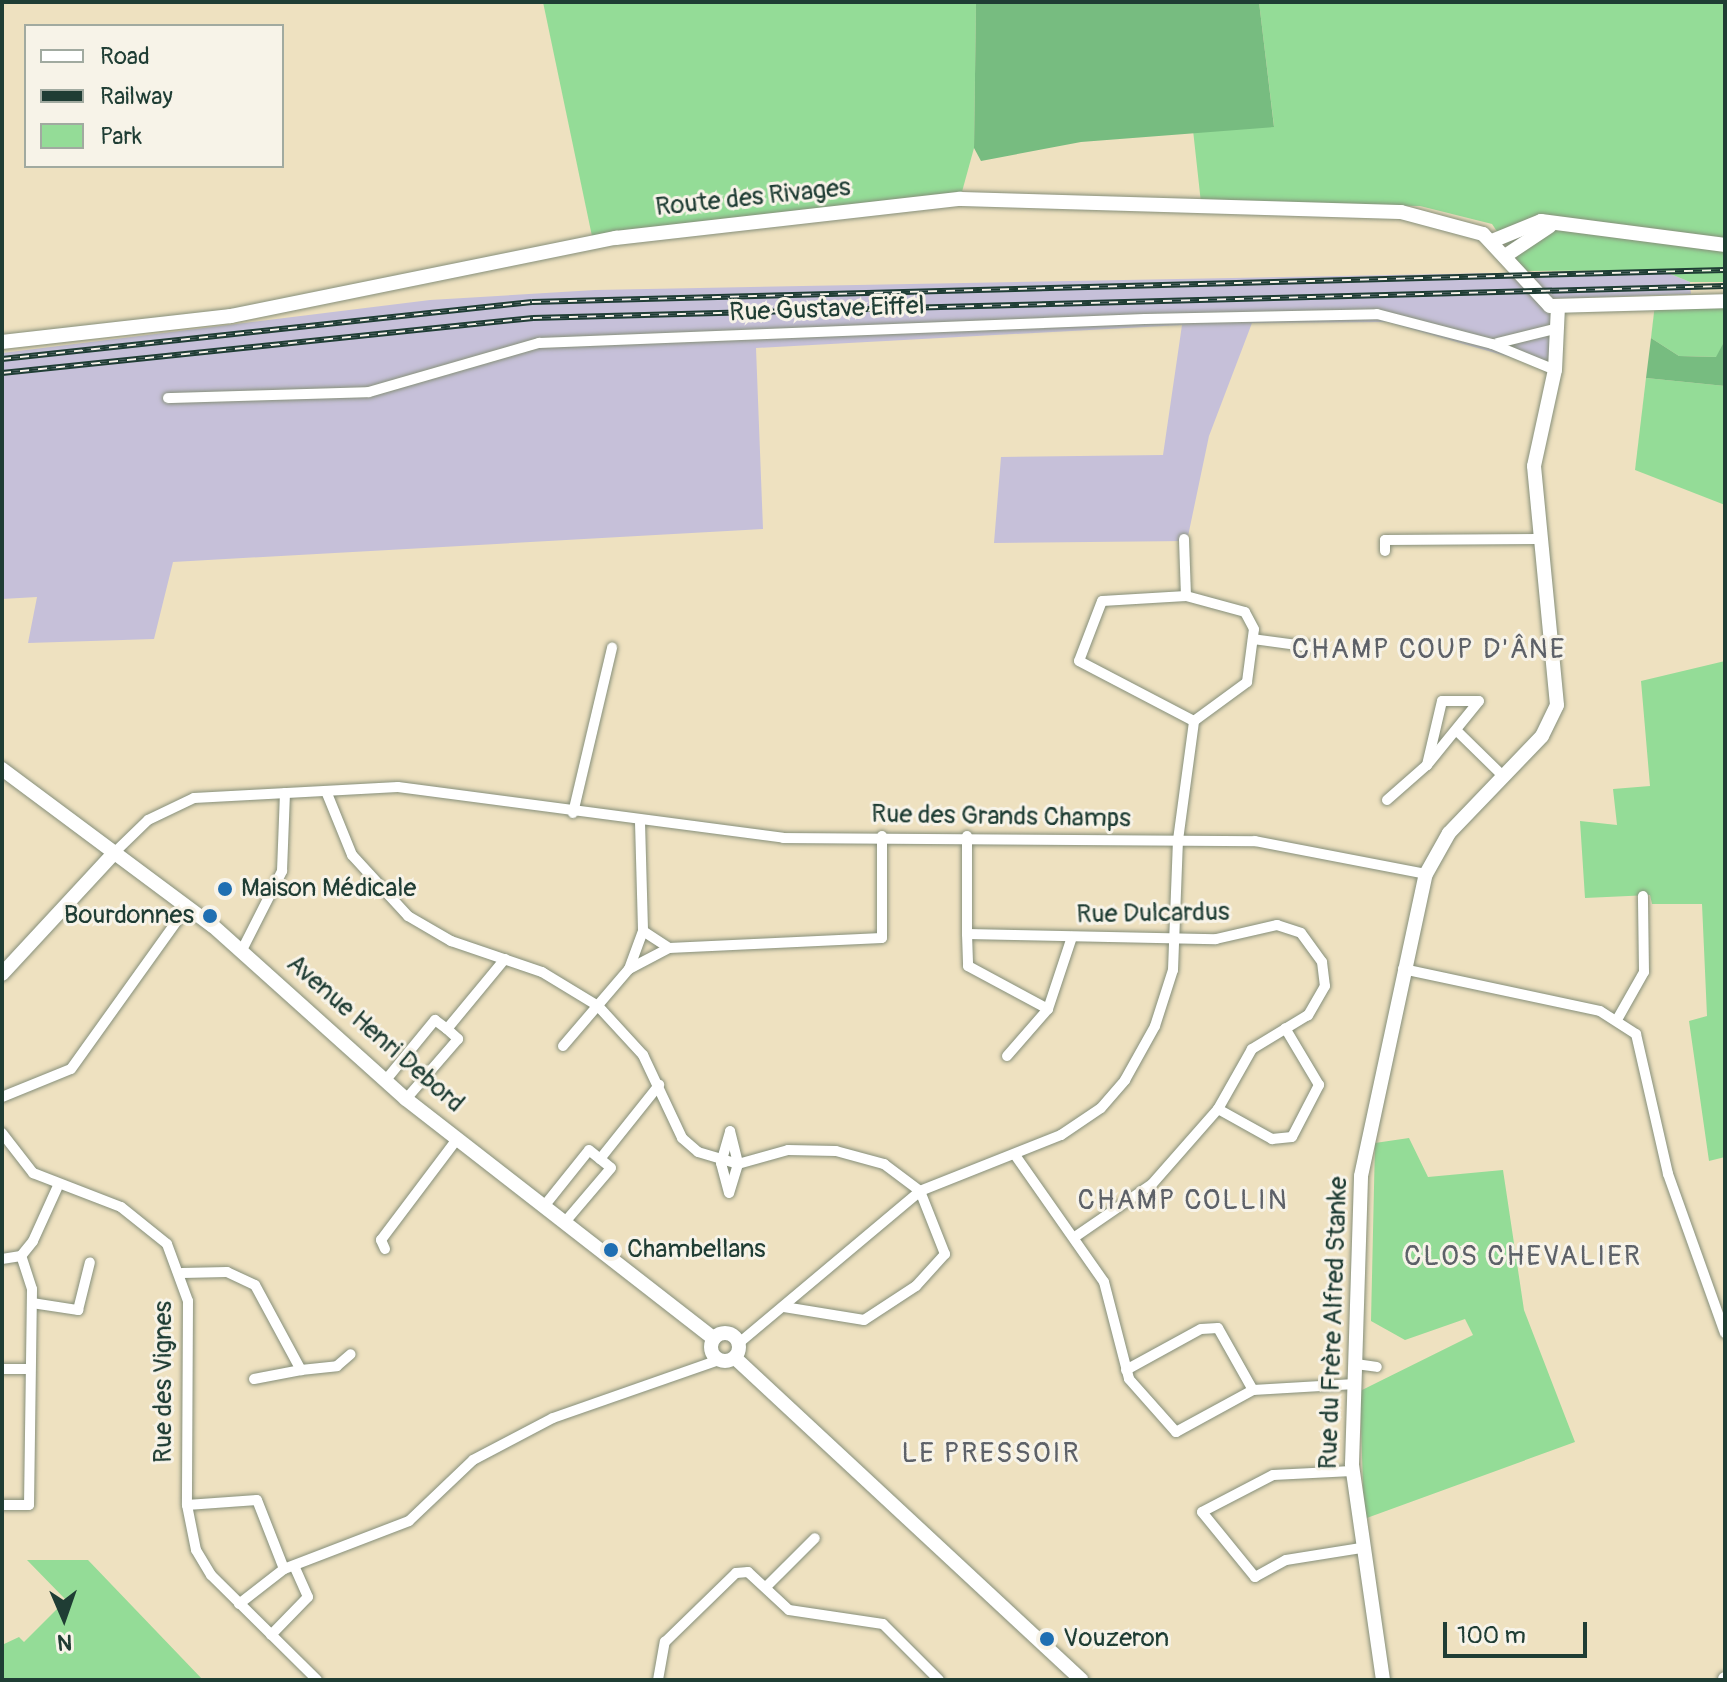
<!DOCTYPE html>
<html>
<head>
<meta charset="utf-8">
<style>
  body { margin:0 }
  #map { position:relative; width:1727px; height:1682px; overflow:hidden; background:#eee1c0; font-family:Pangolin,sans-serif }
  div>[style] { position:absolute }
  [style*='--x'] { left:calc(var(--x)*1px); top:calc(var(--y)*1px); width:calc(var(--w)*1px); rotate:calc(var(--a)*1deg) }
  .industrial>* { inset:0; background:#c6c0d9 }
  .green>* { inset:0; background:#94dc97 }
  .forest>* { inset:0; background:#77bc80 }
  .roads { filter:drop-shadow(0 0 2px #868f7a) drop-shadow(0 0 2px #868f7a) }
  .street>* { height:10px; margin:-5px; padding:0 5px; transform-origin:5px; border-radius:5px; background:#fff }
  .secondary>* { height:14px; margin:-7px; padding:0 7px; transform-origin:7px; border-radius:7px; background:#fff }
  .secondary>.ring { margin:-7px; padding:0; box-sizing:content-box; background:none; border:14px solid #fff; border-radius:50% }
  .rail>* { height:6px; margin-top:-3px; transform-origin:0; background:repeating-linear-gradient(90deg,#f7f3e8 0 9px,#1f3d34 0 18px); box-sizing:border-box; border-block:2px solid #1f3d34 }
  .dots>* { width:22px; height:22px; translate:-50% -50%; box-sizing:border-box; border:4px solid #f7f3e8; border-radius:50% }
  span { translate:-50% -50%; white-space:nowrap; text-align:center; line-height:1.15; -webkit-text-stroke:6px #f7f3e8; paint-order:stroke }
  .street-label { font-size:26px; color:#1f3d34 }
  .poi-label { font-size:26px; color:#1f3d34 }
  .left { translate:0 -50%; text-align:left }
  .right { translate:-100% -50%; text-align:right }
  .neighbourhood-label { font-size:28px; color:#5d6168; letter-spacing:2px }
  .frame { position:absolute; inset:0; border:4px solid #1f3d34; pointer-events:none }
  .legend { position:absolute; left:24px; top:24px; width:260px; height:144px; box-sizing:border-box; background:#f7f3e8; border:2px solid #a1aaa0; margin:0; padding:10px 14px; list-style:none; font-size:24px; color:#1f3d34 }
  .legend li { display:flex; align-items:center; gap:16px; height:40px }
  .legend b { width:40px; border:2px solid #a1aaa0 }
  .north { position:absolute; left:24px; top:1578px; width:80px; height:80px; -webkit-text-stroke:6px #f7f3e8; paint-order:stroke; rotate:178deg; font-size:22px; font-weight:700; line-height:32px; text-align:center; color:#1f3d34 }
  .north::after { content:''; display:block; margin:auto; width:28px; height:36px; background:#1f3d34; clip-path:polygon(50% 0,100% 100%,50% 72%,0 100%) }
  .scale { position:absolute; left:1443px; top:1622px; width:144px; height:36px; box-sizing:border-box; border:4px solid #1f3d34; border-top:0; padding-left:10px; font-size:24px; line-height:28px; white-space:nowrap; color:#1f3d34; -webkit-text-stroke:6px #f7f3e8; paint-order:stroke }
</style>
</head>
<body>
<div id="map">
  <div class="industrial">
    <div style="clip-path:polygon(1661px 270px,1690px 282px,1691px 294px,1543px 299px,1558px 307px,1555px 370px,1387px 322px,1252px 323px,1209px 436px,1187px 541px,994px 543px,1001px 457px,1163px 455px,1182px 325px,756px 348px,763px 529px,173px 562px,154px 639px,28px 643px,37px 597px,2px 599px,2px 353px,430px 300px,595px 290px)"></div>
  </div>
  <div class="green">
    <div style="clip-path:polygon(543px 2px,976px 2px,974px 148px,960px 199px,593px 241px)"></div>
    <div style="clip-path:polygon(1259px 2px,1725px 2px,1725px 282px,1690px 282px,1661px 270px,1524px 271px,1492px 224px,1420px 206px,1201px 203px,1193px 130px,1274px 126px)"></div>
    <div style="clip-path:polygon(1725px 301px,1725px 340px,1717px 357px,1679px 356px,1651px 338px,1655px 304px)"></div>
    <div style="clip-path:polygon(1646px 378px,1725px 386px,1725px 505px,1635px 470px)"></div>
    <div style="clip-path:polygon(1725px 661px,1725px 1157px,1709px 1161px,1689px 1021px,1707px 1016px,1702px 904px,1652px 904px,1650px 895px,1585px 898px,1580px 821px,1617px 825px,1613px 789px,1650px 786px,1641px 681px)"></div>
    <div style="clip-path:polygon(1409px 1138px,1428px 1177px,1503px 1170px,1524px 1310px,1575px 1442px,1364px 1519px,1360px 1391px,1473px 1335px,1465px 1319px,1405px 1340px,1371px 1321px,1375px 1143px)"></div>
    <div style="clip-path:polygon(27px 1560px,88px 1560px,203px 1680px,2px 1680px,2px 1645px,19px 1637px,24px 1642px,66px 1600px)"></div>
  </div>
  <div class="forest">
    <div style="clip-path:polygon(976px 2px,1259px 2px,1274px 127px,1081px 142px,981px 161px,974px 148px)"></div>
    <div style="clip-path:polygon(1651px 338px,1679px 356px,1716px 357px,1725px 340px,1725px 386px,1646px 378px)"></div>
  </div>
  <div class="roads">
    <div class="street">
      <div style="--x:1498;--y:343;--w:62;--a:-14"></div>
      <div style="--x:168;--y:398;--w:201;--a:-1.7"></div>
      <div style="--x:369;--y:392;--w:177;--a:-16.1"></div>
      <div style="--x:539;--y:343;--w:606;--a:-2.27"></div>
      <div style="--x:1145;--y:319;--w:232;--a:-1.2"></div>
      <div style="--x:1377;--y:314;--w:119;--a:14.6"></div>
      <div style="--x:1492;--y:344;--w:68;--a:22.4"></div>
      <div style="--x:1184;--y:539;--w:57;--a:88"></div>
      <div style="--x:1385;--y:551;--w:11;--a:-90"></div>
      <div style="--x:1385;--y:540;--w:152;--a:-0.4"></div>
      <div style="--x:1253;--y:639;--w:60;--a:7.7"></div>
      <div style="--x:1457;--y:731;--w:64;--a:44.4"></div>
      <div style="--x:326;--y:791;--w:69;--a:67.9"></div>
      <div style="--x:352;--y:855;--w:83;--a:47.4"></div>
      <div style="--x:408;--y:916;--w:50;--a:30.2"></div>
      <div style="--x:451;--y:941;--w:96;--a:18.8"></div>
      <div style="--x:542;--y:972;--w:66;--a:31.3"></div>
      <div style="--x:598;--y:1006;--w:67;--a:47.4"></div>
      <div style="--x:643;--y:1055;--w:92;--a:64.8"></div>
      <div style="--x:682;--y:1138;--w:21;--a:41"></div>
      <div style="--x:698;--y:1152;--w:42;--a:16.7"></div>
      <div style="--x:738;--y:1164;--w:52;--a:-15.6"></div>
      <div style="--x:788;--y:1150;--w:48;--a:1.2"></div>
      <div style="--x:836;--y:1151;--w:50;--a:15.2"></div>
      <div style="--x:884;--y:1164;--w:45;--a:36.9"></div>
      <div style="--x:920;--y:1191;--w:68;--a:68.4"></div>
      <div style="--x:945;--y:1254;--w:43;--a:132.2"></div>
      <div style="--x:916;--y:1286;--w:62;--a:146.8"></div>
      <div style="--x:864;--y:1320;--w:81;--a:-170.8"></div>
      <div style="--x:1387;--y:800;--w:53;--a:-41.2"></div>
      <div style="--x:1427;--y:765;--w:82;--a:-50.9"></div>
      <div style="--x:1479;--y:701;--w:37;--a:180"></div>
      <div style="--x:1442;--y:701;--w:66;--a:103.2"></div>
      <div style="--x:573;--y:813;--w:170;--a:-76.7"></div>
      <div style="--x:640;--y:822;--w:109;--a:88.4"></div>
      <div style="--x:643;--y:931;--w:31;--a:33"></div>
      <div style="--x:669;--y:948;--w:213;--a:-2.7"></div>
      <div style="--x:882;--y:938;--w:102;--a:-90"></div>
      <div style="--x:967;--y:836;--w:98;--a:90"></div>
      <div style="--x:967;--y:934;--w:249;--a:1.2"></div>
      <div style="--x:1216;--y:939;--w:63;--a:-12.9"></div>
      <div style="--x:1277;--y:925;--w:25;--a:18"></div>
      <div style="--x:1301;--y:933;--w:36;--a:54"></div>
      <div style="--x:1322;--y:962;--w:24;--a:83"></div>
      <div style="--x:1325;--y:986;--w:34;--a:120"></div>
      <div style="--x:1308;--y:1015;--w:66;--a:148.7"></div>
      <div style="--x:1252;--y:1049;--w:69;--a:119.5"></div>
      <div style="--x:1218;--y:1109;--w:100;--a:131.3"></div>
      <div style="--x:1152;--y:1184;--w:93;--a:145.5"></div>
      <div style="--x:115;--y:852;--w:46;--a:-44.1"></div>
      <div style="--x:148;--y:820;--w:51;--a:-25.6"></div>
      <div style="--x:194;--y:798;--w:204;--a:-3.1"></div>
      <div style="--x:398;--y:787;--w:388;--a:7.5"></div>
      <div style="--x:783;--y:838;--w:472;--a:0.4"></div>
      <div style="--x:1255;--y:841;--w:174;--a:10.9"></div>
      <div style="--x:967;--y:934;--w:32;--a:88"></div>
      <div style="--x:968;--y:966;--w:91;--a:28.3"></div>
      <div style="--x:242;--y:950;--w:89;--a:-63.1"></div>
      <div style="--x:282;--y:871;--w:78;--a:-87.8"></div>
      <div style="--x:629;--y:969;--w:45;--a:-27.7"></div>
      <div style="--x:1403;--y:969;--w:201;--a:12"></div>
      <div style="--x:1600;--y:1011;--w:43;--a:32.6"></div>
      <div style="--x:1636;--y:1034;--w:144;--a:77.1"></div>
      <div style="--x:1668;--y:1174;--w:169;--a:70.3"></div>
      <div style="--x:1618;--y:1018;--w:53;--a:-60.5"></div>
      <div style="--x:1644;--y:972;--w:76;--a:-90.8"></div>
      <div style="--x:447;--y:1029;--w:91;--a:-50.4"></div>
      <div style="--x:563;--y:1046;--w:101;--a:-49.4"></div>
      <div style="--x:629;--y:969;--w:40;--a:-69.8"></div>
      <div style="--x:1007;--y:1056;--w:62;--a:-48.9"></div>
      <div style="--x:1048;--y:1009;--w:76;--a:-71.6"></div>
      <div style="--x:385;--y:1081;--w:79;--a:-50.7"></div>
      <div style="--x:435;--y:1020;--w:15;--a:37"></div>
      <div style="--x:447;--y:1029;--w:15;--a:42"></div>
      <div style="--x:458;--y:1039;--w:79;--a:130.9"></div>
      <div style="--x:2;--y:1097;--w:74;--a:-22.1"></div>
      <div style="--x:71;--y:1069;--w:199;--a:-54.4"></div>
      <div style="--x:1218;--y:1109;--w:62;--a:29.1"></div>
      <div style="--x:1272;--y:1139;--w:20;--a:-6"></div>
      <div style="--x:1292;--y:1137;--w:59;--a:-62.6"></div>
      <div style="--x:1319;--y:1085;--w:66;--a:-120.8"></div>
      <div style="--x:730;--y:1131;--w:34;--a:76"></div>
      <div style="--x:738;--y:1164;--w:30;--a:107"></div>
      <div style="--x:729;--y:1193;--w:31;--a:-105"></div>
      <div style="--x:721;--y:1163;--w:33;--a:-74"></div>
      <div style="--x:2;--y:1133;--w:51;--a:52.2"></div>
      <div style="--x:33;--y:1173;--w:94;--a:21.1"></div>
      <div style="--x:121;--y:1207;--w:59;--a:38.8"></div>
      <div style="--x:167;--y:1244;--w:61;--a:69.8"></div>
      <div style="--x:188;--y:1301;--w:204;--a:90.3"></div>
      <div style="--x:187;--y:1505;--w:46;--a:78.7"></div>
      <div style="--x:196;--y:1550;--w:29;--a:59"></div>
      <div style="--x:211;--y:1575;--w:149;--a:44.7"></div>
      <div style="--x:1015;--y:1155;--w:155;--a:55"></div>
      <div style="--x:1104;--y:1282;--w:100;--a:75.5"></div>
      <div style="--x:1129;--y:1379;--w:71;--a:48.4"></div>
      <div style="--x:1176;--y:1432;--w:88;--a:-28.6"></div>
      <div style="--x:1253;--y:1390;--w:102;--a:-3.4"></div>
      <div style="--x:600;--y:1159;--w:95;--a:-51.4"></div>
      <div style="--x:545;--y:1205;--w:70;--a:-51.3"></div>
      <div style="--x:589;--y:1150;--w:28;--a:39"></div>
      <div style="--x:611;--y:1168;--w:71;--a:130.4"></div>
      <div style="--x:385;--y:1249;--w:10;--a:-114"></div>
      <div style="--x:381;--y:1240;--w:128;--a:-53"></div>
      <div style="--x:2;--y:1259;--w:19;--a:-9"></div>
      <div style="--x:21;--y:1256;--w:19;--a:-51"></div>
      <div style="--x:33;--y:1241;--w:58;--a:-65.6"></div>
      <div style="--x:182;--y:1273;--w:45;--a:-1.3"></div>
      <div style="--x:227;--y:1272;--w:31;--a:25"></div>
      <div style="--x:255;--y:1285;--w:97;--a:61.6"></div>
      <div style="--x:301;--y:1370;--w:36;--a:-6"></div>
      <div style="--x:337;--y:1366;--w:18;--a:-41"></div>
      <div style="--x:32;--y:1303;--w:47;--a:8.7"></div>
      <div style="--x:78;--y:1310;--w:49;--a:-76"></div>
      <div style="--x:739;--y:1343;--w:236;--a:-40"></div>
      <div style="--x:920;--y:1191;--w:152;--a:-21.7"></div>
      <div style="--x:1061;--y:1135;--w:48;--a:-34"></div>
      <div style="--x:1101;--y:1108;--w:37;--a:-49"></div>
      <div style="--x:1125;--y:1080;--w:62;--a:-60.9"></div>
      <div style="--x:1155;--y:1026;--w:59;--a:-72.2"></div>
      <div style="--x:1173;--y:970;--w:130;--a:-87.8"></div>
      <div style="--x:1178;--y:840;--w:120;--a:-82.3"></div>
      <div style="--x:1194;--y:721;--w:66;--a:-36.3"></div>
      <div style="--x:1247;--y:682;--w:53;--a:-82.5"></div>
      <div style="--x:1254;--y:629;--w:19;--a:-118"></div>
      <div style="--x:1245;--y:612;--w:61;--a:-164.8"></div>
      <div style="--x:1186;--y:596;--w:84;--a:176.6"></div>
      <div style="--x:1102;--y:601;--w:64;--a:111"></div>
      <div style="--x:1079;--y:661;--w:130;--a:27.6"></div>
      <div style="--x:1356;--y:1364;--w:21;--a:8"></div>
      <div style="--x:2;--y:1369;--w:28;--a:0"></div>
      <div style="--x:1126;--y:1370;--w:85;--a:-28.7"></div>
      <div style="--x:1201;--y:1329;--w:17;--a:-3"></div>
      <div style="--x:1218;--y:1328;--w:71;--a:60.6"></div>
      <div style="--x:254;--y:1379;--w:48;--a:-10.8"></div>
      <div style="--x:1352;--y:1471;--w:79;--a:177.1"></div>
      <div style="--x:1273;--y:1475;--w:80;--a:152.5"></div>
      <div style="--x:1202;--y:1512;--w:84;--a:50.8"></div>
      <div style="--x:1255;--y:1577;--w:35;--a:-29"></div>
      <div style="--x:1286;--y:1560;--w:76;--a:-9.1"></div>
      <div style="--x:2;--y:1505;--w:27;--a:0"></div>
      <div style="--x:29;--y:1505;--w:216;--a:-89.2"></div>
      <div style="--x:32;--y:1289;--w:35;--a:-108"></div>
      <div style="--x:187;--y:1505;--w:70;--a:-4.1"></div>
      <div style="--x:257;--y:1500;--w:74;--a:68.6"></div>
      <div style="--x:766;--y:1587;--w:69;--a:-45"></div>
      <div style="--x:239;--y:1604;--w:57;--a:-37.9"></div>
      <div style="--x:284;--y:1569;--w:134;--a:-21"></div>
      <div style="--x:409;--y:1521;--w:88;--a:-43.6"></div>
      <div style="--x:473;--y:1460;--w:90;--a:-27.7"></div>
      <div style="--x:553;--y:1418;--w:176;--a:-19.3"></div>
      <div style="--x:271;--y:1635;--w:53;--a:-45.8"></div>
      <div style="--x:308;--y:1597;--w:34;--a:-114"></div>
      <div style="--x:658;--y:1680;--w:39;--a:-80"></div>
      <div style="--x:665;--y:1642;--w:99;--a:-44.2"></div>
      <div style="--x:736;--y:1573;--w:12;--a:-5"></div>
      <div style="--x:748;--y:1572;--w:56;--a:42.8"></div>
      <div style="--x:789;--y:1610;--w:95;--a:8.5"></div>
      <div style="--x:883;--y:1624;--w:79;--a:45"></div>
    </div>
    <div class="secondary">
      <div style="--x:1492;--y:241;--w:53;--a:-22.2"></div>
      <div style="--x:1541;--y:221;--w:186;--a:7.4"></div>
      <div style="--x:1508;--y:254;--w:50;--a:-33.7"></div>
      <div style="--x:2;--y:342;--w:230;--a:-6.5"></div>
      <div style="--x:231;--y:316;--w:393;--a:-11.5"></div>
      <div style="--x:616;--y:238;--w:346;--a:-6.5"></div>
      <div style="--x:960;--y:199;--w:441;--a:1.7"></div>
      <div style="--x:1401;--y:212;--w:85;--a:15"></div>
      <div style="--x:1483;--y:234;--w:98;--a:47.1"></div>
      <div style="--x:1550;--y:306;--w:175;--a:-1.6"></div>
      <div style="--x:2;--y:769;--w:263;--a:36.7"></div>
      <div style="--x:213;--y:926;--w:259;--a:41.9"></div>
      <div style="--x:406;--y:1099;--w:390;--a:37.9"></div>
      <div style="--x:2;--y:974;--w:166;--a:-47.2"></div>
      <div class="ring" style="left:711px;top:1333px;width:14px;height:14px"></div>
      <div style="--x:735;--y:1358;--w:473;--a:42.9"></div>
      <div style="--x:1383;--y:1680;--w:218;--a:-98.2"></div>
      <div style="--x:1352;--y:1464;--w:288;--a:-88.2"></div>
      <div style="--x:1361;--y:1176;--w:309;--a:-77.9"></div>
      <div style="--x:1426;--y:874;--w:47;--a:-60.7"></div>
      <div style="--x:1449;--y:833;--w:134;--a:-46.2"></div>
      <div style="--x:1542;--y:736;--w:34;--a:-64"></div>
      <div style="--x:1557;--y:705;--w:240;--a:-95.5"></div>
      <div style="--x:1534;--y:466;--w:98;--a:-77.7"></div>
      <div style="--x:1555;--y:370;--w:63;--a:-87.3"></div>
      <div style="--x:1725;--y:1680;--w:1;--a:-90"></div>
    </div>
  </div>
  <div class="rail">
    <div style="--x:2;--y:359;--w:533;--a:-6.14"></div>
    <div style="--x:532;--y:302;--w:1193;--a:-1.54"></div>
    <div style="--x:2;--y:373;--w:534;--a:-5.91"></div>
    <div style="--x:533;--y:318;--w:1192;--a:-1.54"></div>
  </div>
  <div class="dots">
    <div style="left:225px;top:889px;background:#1f6fb2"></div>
    <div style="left:210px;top:916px;background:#1f6fb2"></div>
    <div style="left:611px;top:1250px;background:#1f6fb2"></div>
    <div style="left:1047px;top:1639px;background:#1f6fb2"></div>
  </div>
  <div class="street-label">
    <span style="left:753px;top:198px;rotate:-6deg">Route des Rivages</span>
    <span style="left:827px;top:310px;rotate:-2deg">Rue Gustave Eiffel</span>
    <span style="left:1001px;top:817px;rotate:1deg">Rue des Grands Champs</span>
    <span style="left:1153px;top:914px;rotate:-1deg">Rue Dulcardus</span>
    <span style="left:375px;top:1034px;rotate:41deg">Avenue Henri Debord</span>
    <span style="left:1334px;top:1323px;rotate:-88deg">Rue du Frère Alfred Stanke</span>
    <span style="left:164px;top:1382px;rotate:-90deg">Rue des Vignes</span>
  </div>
  <div class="poi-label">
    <span class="left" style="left:241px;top:889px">Maison Médicale</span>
    <span class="right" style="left:194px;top:916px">Bourdonnes</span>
    <span class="left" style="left:627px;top:1250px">Chambellans</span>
    <span class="left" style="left:1063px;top:1639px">Vouzeron</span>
  </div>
  <div class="neighbourhood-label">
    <span style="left:1429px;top:650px">CHAMP COUP D'ÂNE</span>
    <span style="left:1183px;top:1201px">CHAMP COLLIN</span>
    <span style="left:1523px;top:1257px">CLOS CHEVALIER</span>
    <span style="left:991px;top:1454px">LE PRESSOIR</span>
  </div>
  <div class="frame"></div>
  <ul class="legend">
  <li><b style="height:10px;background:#fff"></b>Road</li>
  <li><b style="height:10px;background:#1f3d34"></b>Railway</li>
  <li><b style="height:22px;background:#94dc97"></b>Park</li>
  </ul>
  <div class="north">N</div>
  <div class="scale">100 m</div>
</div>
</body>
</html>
